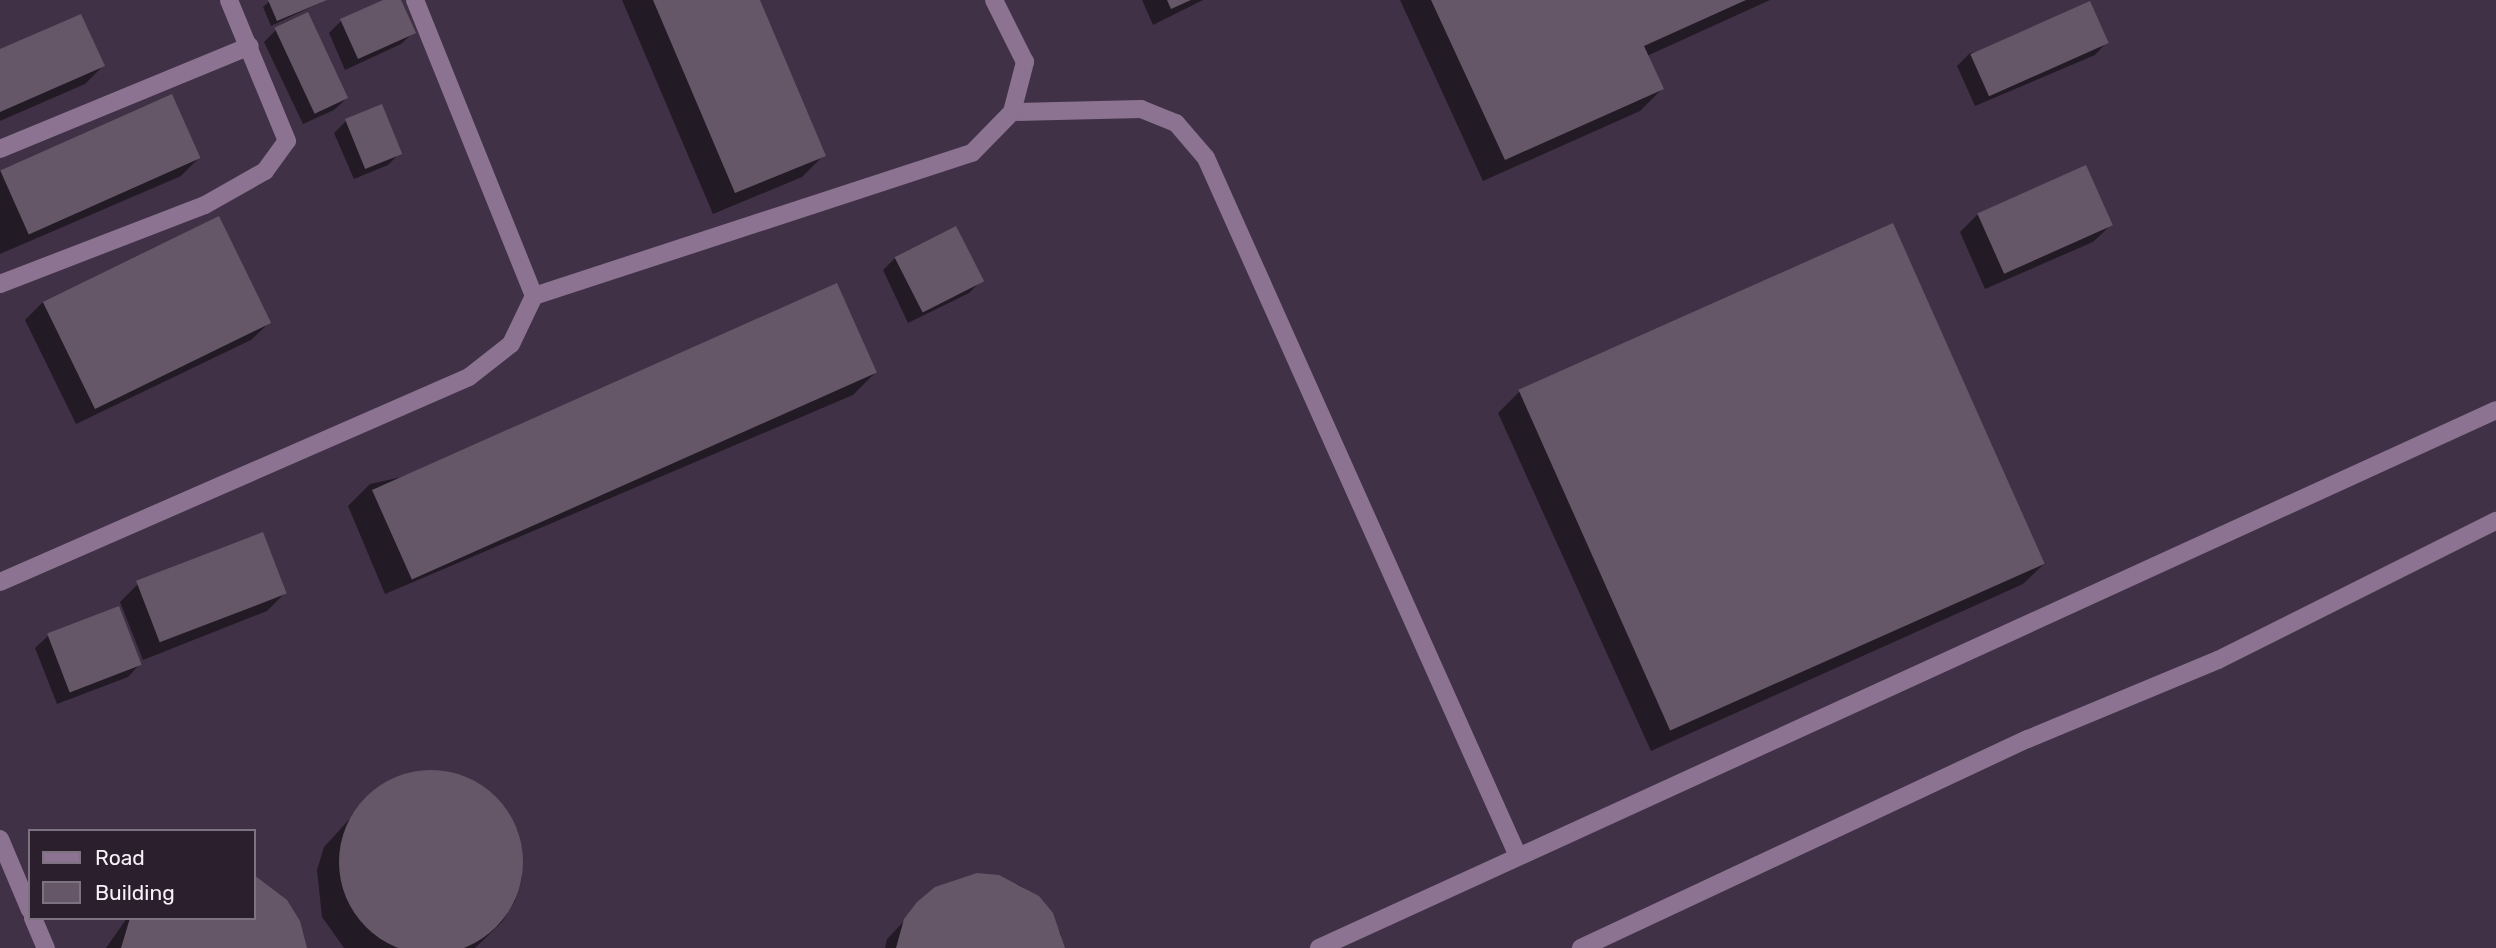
<!DOCTYPE html>
<html>
<head>
<meta charset="utf-8">
<style>
  body { margin:0 }
  #map { position:relative; width:2496px; height:948px; overflow:hidden; background:#352939; font-family:Rubik,sans-serif }
  div>[style] { position:absolute }
  [style*='--x'] { left:calc(var(--x)*1px); top:calc(var(--y)*1px); width:calc(var(--w)*1px); rotate:calc(var(--a)*1deg) }
  .built>* { inset:0; background:#413146 }
  .shadow>* { inset:0; background:#0007 }
  .building>* { inset:0; background:#655768; transform-origin:0 0 }
  .round { border-radius:50% }
  .minor>* { height:18px; margin:-9px; padding:0 9px; transform-origin:9px; border-radius:9px; background:#8b7391 }
  span { translate:-50% -50%; white-space:nowrap; text-align:center; line-height:1.15; -webkit-text-stroke:6px #2b1f2e; paint-order:stroke }
  .legend { position:absolute; left:28px; top:829px; width:228px; height:91px; box-sizing:border-box; background:#2b1f2e; border:2px solid #7d7380; margin:0; padding:9px 12px; list-style:none; font-size:21px; color:#f8f0fa }
  .legend li { display:flex; align-items:center; gap:14px; height:35px }
  .legend b { width:35px; border:2px solid #7d7380 }
</style>
</head>
<body>
<div id="map">
  <div class="built">
    <div style="clip-path:polygon(evenodd,0 0,2496px 0,2496px 948px,0 948px,0 0,30px 831px,254px 831px,254px 918px,30px 918px,30px 831px)"></div>
  </div>
  <div class="shadow">
    <div style="clip-path:polygon(271px 0,326px 0,271px 26px,263px 7px)"></div>
    <div style="clip-path:polygon(387px 0,399px 0,414px 32px,401px 44px,345px 70px,329px 33px,341px 21px)"></div>
    <div style="clip-path:polygon(622px 0,758px 0,824px 155px,802px 177px,713px 214px)"></div>
    <div style="clip-path:polygon(1142px 0,1203px 0,1153px 25px)"></div>
    <div style="clip-path:polygon(1400px 0,1770px 0,1647px 56px,1662px 89px,1640px 111px,1483px 181px)"></div>
    <div style="clip-path:polygon(276px 30px,347px 98px,334px 110px,303px 124px,264px 42px)"></div>
    <div style="clip-path:polygon(2107px 42px,2095px 55px,1975px 106px,1957px 66px,1970px 53px)"></div>
    <div style="clip-path:polygon(0 51px,103px 66px,85px 84px,0 121px)"></div>
    <div style="clip-path:polygon(172px 97px,199px 158px,181px 176px,0 254px,0 171px)"></div>
    <div style="clip-path:polygon(346px 121px,400px 153px,388px 165px,354px 179px,334px 133px)"></div>
    <div style="clip-path:polygon(2085px 167px,2111px 225px,2093px 242px,1985px 289px,1960px 232px,1978px 214px)"></div>
    <div style="clip-path:polygon(956px 228px,982px 280px,969px 293px,908px 323px,883px 270px,895px 258px)"></div>
    <div style="clip-path:polygon(43px 302px,269px 323px,251px 340px,76px 424px,25px 320px)"></div>
    <div style="clip-path:polygon(875px 373px,853px 395px,385px 594px,348px 506px,370px 484px)"></div>
    <div style="clip-path:polygon(1520px 391px,2045px 563px,2023px 584px,1651px 751px,1498px 413px)"></div>
    <div style="clip-path:polygon(262px 535px,285px 593px,267px 611px,143px 660px,120px 602px,138px 584px)"></div>
    <div style="clip-path:polygon(118px 608px,140px 664px,128px 677px,57px 704px,35px 648px,48px 636px)"></div>
    <div style="clip-path:polygon(447px 773px,490px 793px,518px 831px,522px 879px,515px 901px,502px 922px,475px 948px,344px 948px,322px 917px,317px 870px,324px 847px,378px 788px,400px 777px)"></div>
    <div style="clip-path:polygon(977px 875px,1019px 885px,1038px 897px,1061px 934px,1062px 948px,885px 948px,887px 939px,936px 888px)"></div>
    <div style="clip-path:polygon(254px 878px,286px 901px,305px 948px,106px 948px,127px 918px,254px 918px)"></div>
  </div>
  <div class="building">
    <div style="clip-path:polygon(268px 0,327px 0,277px 21px)"></div>
    <div style="clip-path:polygon(383px 0,401px 0,416px 33px,358px 59px,340px 19px)"></div>
    <div style="clip-path:polygon(653px 0,760px 0,826px 156px,735px 193px)"></div>
    <div style="clip-path:polygon(1167px 0,1191px 0,1171px 9px)"></div>
    <div style="clip-path:polygon(1431px 0,1746px 0,1644px 46px,1664px 89px,1505px 160px)"></div>
    <div style="left:2090px;top:1px;width:46px;height:131px;rotate:66deg"></div>
    <div style="left:308px;top:12px;width:95px;height:37px;rotate:65deg"></div>
    <div style="clip-path:polygon(81px 14px,105px 66px,0 112px,0 49px)"></div>
    <div style="left:172px;top:94px;width:70px;height:188px;rotate:66deg"></div>
    <div style="left:382px;top:104px;width:54px;height:40px;rotate:68deg"></div>
    <div style="left:2086px;top:165px;width:66px;height:119px;rotate:66deg"></div>
    <div style="left:219px;top:216px;width:119px;height:196px;rotate:64deg"></div>
    <div style="left:1893px;top:223px;width:373px;height:410px;rotate:66deg"></div>
    <div style="left:956px;top:226px;width:62px;height:69px;rotate:63deg"></div>
    <div style="left:837px;top:283px;width:98px;height:509px;rotate:66deg"></div>
    <div style="left:263px;top:532px;width:66px;height:136px;rotate:69deg"></div>
    <div style="left:119px;top:606px;width:63px;height:77px;rotate:69deg"></div>
    <div class="round" style="left:339px;top:770px;width:184px;height:184px"></div>
    <div style="clip-path:polygon(977px 873px,999px 875px,1039px 896px,1053px 913px,1065px 948px,896px 948px,904px 919px,917px 902px,935px 887px)"></div>
    <div style="clip-path:polygon(254px 875px,287px 900px,300px 921px,307px 948px,121px 948px,130px 918px,254px 918px)"></div>
  </div>
  <div class="minor">
    <div style="--x:1012;--y:112;--w:129;--a:-1.3"></div>
    <div style="--x:1141;--y:109;--w:38;--a:22"></div>
    <div style="--x:1176;--y:123;--w:46;--a:49.4"></div>
    <div style="--x:1206;--y:158;--w:762;--a:65.92"></div>
    <div style="--x:0;--y:149;--w:270;--a:-22.4"></div>
    <div style="--x:0;--y:284;--w:220;--a:-21.1"></div>
    <div style="--x:205;--y:205;--w:69;--a:-29.5"></div>
    <div style="--x:265;--y:171;--w:37;--a:-54"></div>
    <div style="--x:287;--y:141;--w:152;--a:-112.4"></div>
    <div style="--x:534;--y:296;--w:461;--a:-18.1"></div>
    <div style="--x:972;--y:153;--w:57;--a:-45.7"></div>
    <div style="--x:1012;--y:112;--w:52;--a:-75.4"></div>
    <div style="--x:1025;--y:62;--w:69;--a:-116.6"></div>
    <div style="--x:0;--y:582;--w:512;--a:-23.61"></div>
    <div style="--x:469;--y:377;--w:53;--a:-38.2"></div>
    <div style="--x:511;--y:344;--w:53;--a:-64.4"></div>
    <div style="--x:534;--y:296;--w:319;--a:-111.9"></div>
    <div style="--x:0;--y:839;--w:77;--a:67.1"></div>
    <div style="--x:33;--y:918;--w:33;--a:67"></div>
    <div style="--x:1319;--y:948;--w:1294;--a:-24.56"></div>
    <div style="--x:1581;--y:948;--w:493;--a:-25.1"></div>
    <div style="--x:2028;--y:739;--w:206;--a:-22.6"></div>
    <div style="--x:2218;--y:660;--w:311;--a:-26.6"></div>
  </div>
  <ul class="legend">
  <li><b style="height:9px;background:#8b7391"></b>Road</li>
  <li><b style="height:19px;background:#655768"></b>Building</li>
  </ul>
</div>
</body>
</html>
